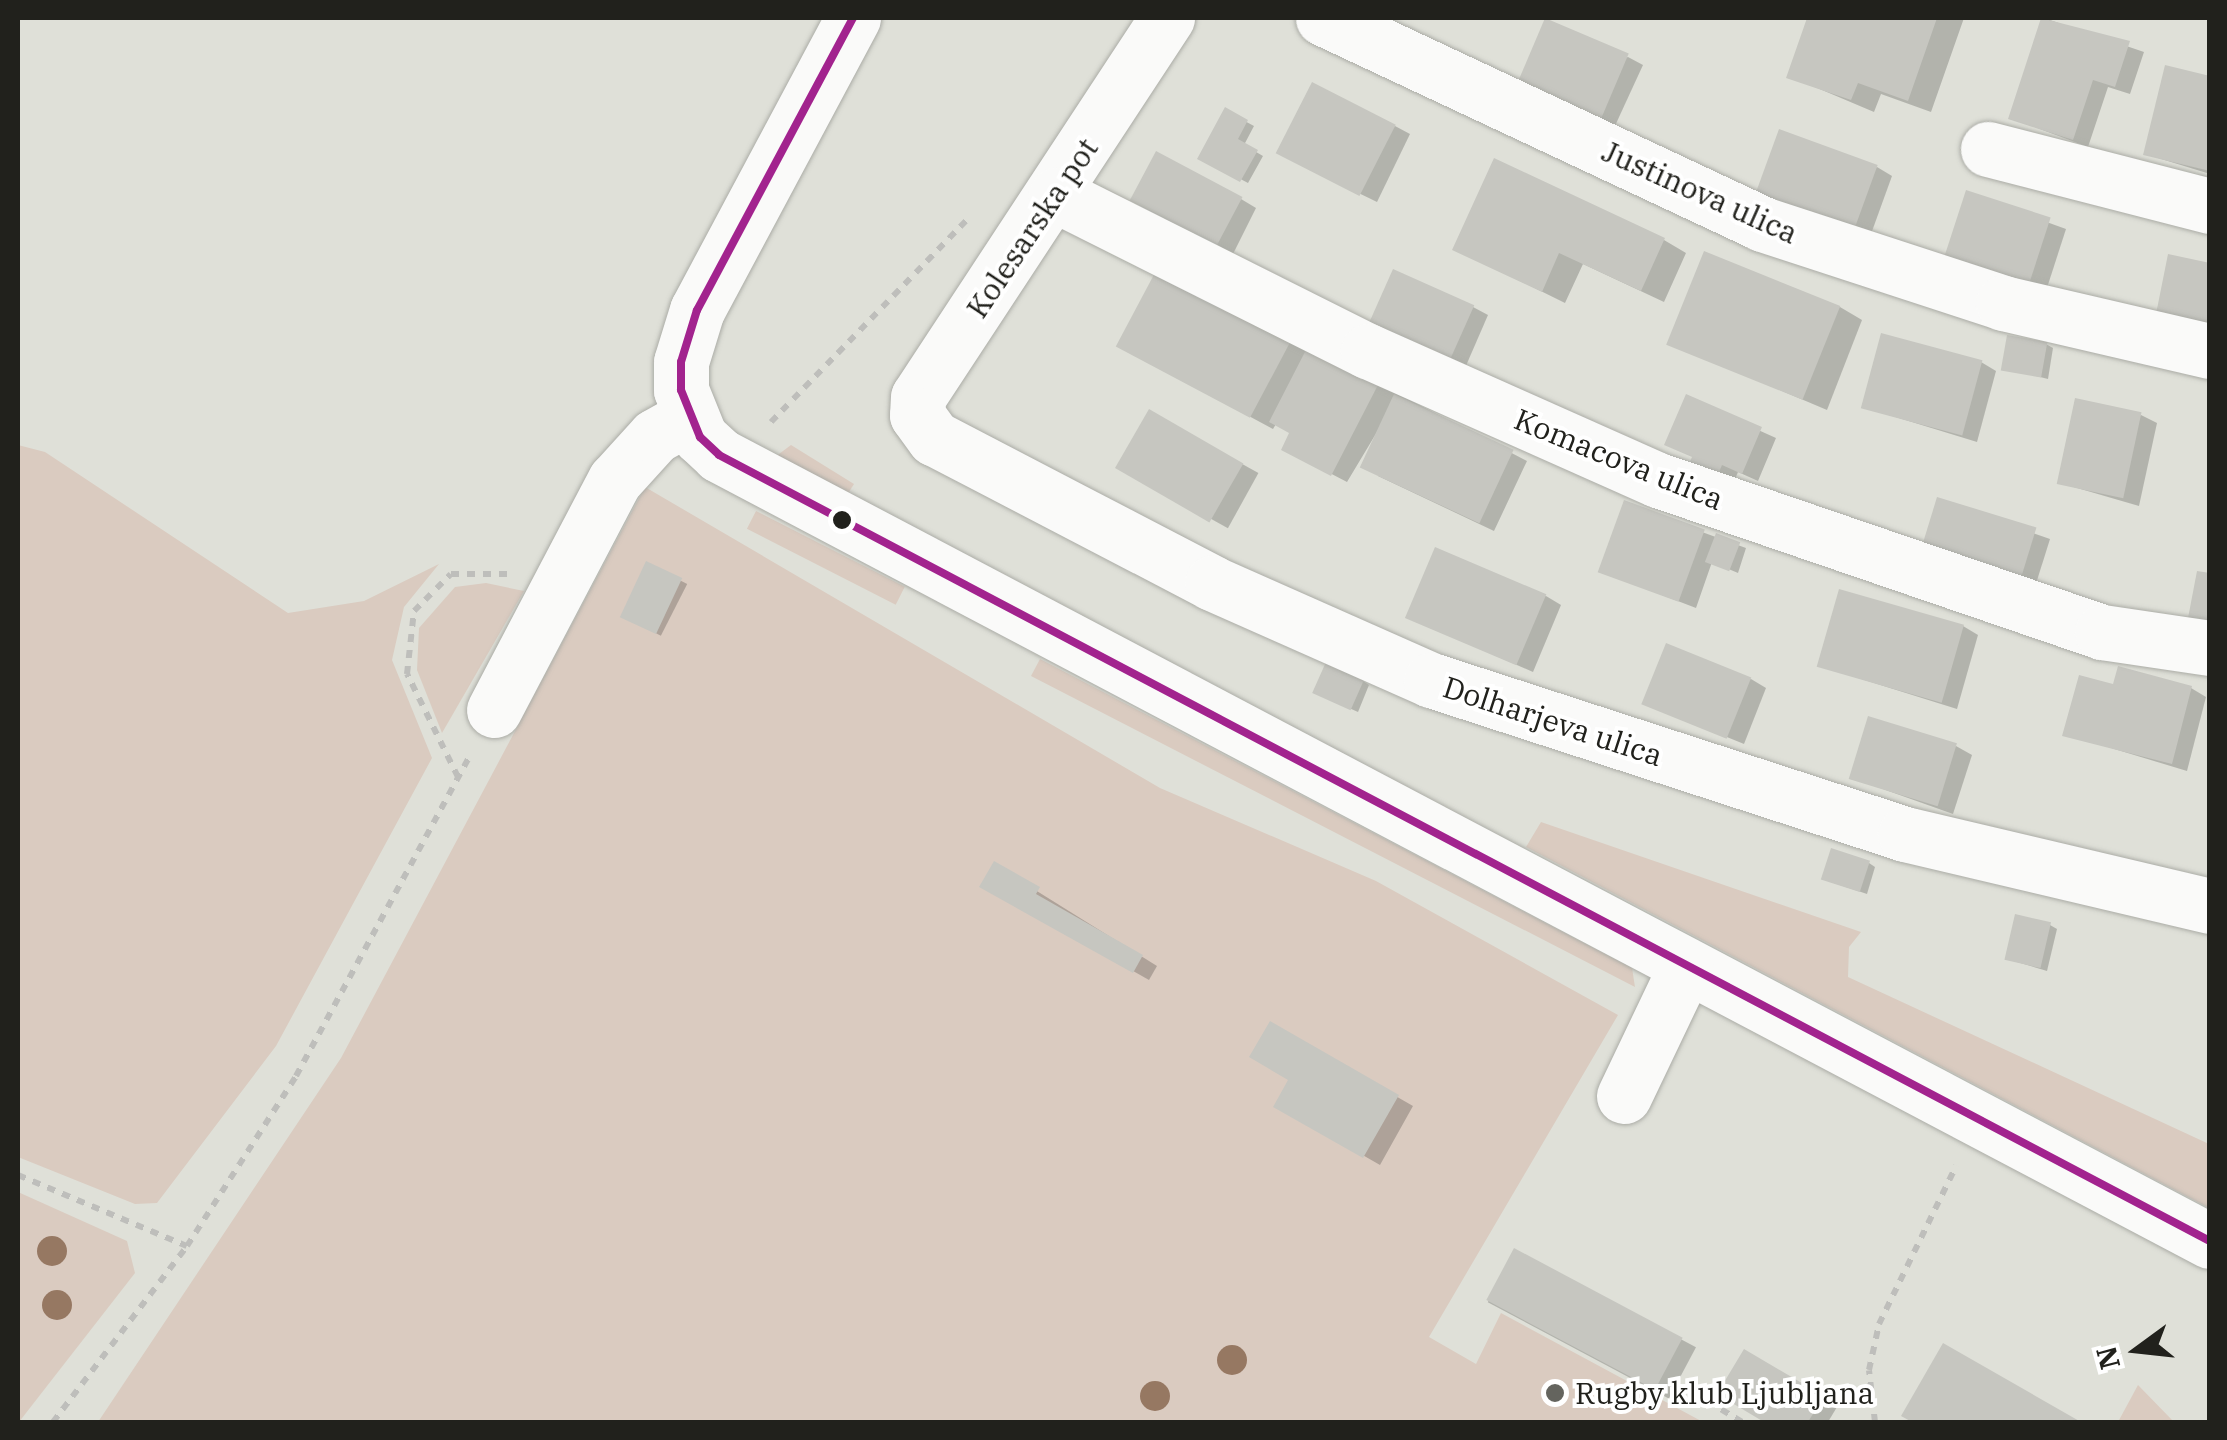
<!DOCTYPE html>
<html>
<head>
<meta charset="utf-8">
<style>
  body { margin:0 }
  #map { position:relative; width:2227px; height:1440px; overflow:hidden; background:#dfe0d8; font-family:"IBM Plex Serif",serif }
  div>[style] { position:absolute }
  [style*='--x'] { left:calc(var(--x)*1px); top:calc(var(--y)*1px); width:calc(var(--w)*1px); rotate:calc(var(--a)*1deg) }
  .green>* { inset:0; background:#dacbc0; transform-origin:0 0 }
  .shadow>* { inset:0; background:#0003; transform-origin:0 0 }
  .building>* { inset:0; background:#c6c6c0; transform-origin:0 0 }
  .path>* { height:6px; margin-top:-3px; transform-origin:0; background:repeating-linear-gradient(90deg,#bebebb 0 8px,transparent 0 16px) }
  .roads { filter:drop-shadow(0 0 2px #abaca6) drop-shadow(0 0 2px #abaca6) }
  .minor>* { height:55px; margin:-27.5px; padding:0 27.5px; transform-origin:27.5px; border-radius:27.5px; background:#fafaf9 }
  .bus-1>* { height:8px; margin:-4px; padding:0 4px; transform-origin:4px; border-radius:4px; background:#a2238e }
  .trees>* { width:30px; height:30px; margin:-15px; border-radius:50%; background:#967862 }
  .dots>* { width:28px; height:28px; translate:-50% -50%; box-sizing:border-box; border:5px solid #fff; border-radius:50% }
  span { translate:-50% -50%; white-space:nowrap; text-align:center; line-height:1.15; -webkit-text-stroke:8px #fff; paint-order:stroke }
  .street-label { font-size:30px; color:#21211c }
  .poi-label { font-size:30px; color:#21211c }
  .left { translate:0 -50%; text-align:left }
  .frame { position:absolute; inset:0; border:20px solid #21211c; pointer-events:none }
  .north { position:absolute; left:2087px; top:1300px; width:100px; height:100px; -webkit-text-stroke:8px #fff; paint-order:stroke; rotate:255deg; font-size:28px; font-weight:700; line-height:40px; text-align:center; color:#21211c }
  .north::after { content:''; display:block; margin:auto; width:35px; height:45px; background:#21211c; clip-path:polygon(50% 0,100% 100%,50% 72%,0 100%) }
</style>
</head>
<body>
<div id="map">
  <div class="green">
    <div style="clip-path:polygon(18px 445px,45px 452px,288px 613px,364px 601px,439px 564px,404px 607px,392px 660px,432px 758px,276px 1046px,157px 1203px,135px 1204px,18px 1157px)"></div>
    <div style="clip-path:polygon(791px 445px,854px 484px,847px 495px,775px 457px)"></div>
    <div style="clip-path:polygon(645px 487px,1160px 788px,1376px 881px,1618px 1015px,1429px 1337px,1476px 1364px,1501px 1313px,1703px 1422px,98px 1422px,341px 1058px)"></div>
    <div style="left:756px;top:511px;width:167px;height:20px;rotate:27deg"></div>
    <div style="clip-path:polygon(486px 583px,524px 591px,442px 733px,417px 670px,419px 628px,455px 587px)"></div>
    <div style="clip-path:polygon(1040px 659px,1632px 968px,1635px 987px,1031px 676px)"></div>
    <div style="clip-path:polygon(1541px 822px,1861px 932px,1849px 947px,1848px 977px,2209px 1144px,2209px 1208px,1526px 847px)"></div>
    <div style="clip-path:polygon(18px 1192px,127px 1241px,135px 1273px,19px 1422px)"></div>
    <div style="clip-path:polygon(2138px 1385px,2174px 1422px,2118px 1422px)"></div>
  </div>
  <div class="shadow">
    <div style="clip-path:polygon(1810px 18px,1964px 18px,1931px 112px,1881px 94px,1874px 112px,1789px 76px)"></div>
    <div style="clip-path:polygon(2044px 18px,2144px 52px,2130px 94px,2108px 87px,2088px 147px,2011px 118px)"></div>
    <div style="clip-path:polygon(1628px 57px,1643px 65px,1614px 128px,1534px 91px)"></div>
    <div style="clip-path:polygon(2210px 78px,2210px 174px,2145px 154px)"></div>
    <div style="clip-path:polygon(1226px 111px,1254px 126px,1244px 145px,1263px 156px,1248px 183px,1201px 158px)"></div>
    <div style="clip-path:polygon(1395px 126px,1410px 134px,1377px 202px,1295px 162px)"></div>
    <div style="clip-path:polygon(1877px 167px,1892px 176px,1867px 245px,1770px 210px)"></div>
    <div style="clip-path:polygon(1968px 194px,2066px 229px,2046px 291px,1964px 265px)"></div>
    <div style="clip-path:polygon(1241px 199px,1256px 208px,1233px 254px,1148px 209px)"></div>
    <div style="clip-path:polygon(1664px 240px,1686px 253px,1664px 302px,1583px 264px,1565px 303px,1455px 249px)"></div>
    <div style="clip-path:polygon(1159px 270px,1527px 461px,1494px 531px,1378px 476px,1386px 417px,1347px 482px,1299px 457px,1292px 433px,1276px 424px,1273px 429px,1141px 358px)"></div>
    <div style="clip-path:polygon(1473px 307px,1488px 315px,1465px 368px,1372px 325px)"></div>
    <div style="clip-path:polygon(1840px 307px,1862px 320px,1827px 410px,1671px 344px)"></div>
    <div style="clip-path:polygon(2046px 344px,2053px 348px,2048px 379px,2004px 368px)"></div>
    <div style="clip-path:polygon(1981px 362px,1996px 371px,1977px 442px,1863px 407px)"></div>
    <div style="clip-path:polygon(1687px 398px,1776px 438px,1758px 481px,1738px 472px,1728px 496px,1694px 457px)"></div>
    <div style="left:1150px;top:413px;width:124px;height:63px;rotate:29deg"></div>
    <div style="clip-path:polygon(2141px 415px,2157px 423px,2139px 506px,2060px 483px)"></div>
    <div style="clip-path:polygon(1938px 500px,2050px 539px,2034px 590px)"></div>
    <div style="clip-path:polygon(1625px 504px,1746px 548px,1738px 573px,1712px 562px,1696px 608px,1602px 572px)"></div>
    <div style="left:648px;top:564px;width:44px;height:58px;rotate:27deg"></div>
    <div style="clip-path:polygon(1546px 596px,1561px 605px,1533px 672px,1408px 617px)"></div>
    <div style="clip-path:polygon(1963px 626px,1978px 635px,1957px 709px,1820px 666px)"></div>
    <div style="clip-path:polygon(1751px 679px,1766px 688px,1744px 744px,1646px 704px)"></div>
    <div style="clip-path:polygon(1363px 681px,1369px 685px,1358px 712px,1322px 696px)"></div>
    <div style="clip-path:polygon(2115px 687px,2191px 688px,2206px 697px,2187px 771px,2065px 734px)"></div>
    <div style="clip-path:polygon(1956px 746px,1972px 755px,1953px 814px,1852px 778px)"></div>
    <div style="clip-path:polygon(1869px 863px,1875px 867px,1867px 894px,1831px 882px)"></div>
    <div style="clip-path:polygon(995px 865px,1157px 966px,1149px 980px,983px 886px)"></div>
    <div style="clip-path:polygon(2050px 925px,2057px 929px,2047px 971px,2007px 959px)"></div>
    <div style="clip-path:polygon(1270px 1024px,1413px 1106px,1380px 1165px,1277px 1106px,1292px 1079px)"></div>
    <div style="left:1515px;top:1251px;width:205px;height:58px;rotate:28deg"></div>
    <div style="clip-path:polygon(1944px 1346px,2076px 1422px,1917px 1422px,1904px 1415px)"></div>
    <div style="clip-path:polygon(1745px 1352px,1837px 1407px,1828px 1422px,1769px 1422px,1720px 1393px)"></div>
  </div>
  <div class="building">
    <div style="left:1545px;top:18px;width:91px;height:72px;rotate:23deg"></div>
    <div style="clip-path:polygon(1807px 18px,1937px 18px,1908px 101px,1858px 83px,1851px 100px,1786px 78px)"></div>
    <div style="clip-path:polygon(2041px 18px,2130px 41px,2115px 87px,2093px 80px,2073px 140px,2008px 119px)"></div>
    <div style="clip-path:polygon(2165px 65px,2210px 76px,2210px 171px,2143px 155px)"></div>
    <div style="left:1312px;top:82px;width:94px;height:80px;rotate:27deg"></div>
    <div style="clip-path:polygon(1225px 107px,1248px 120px,1238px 139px,1258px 150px,1240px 182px,1197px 159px)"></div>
    <div style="left:1779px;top:129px;width:105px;height:79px;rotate:20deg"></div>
    <div style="left:1156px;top:151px;width:98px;height:56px;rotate:28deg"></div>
    <div style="clip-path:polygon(1494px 158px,1665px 238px,1641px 291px,1559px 253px,1542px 292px,1452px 250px)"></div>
    <div style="left:1966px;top:190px;width:89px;height:70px;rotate:18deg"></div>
    <div style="left:1704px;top:251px;width:147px;height:101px;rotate:22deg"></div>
    <div style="clip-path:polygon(2168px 254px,2210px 263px,2210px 341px,2153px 329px)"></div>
    <div style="left:1158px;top:267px;width:152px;height:90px;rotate:28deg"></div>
    <div style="left:1393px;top:269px;width:89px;height:62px;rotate:24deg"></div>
    <div style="left:1881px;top:333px;width:105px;height:78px;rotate:15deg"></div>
    <div style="left:2007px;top:335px;width:41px;height:36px;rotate:10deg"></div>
    <div style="clip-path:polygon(1308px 346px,1379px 383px,1331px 476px,1281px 450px,1289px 433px,1269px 422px)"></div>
    <div style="left:1394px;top:394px;width:132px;height:81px;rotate:25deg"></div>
    <div style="clip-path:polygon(1686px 394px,1762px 427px,1742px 474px,1722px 465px,1712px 489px,1683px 477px,1692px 457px,1664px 445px)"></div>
    <div style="left:2075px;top:398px;width:68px;height:88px;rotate:12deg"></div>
    <div style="left:1149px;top:409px;width:109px;height:68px;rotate:30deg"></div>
    <div style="left:1937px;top:497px;width:104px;height:58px;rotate:17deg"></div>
    <div style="left:1624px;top:500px;width:86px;height:77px;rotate:20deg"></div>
    <div style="left:1716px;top:533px;width:26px;height:31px;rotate:21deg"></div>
    <div style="left:1435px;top:547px;width:121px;height:77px;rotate:23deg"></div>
    <div style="left:646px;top:561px;width:40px;height:62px;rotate:25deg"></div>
    <div style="clip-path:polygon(2197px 571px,2210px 573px,2210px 621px,2188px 618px)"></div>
    <div style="left:1839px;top:589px;width:130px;height:81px;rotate:16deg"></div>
    <div style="left:1666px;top:643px;width:92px;height:66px;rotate:22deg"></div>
    <div style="left:1326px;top:662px;width:42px;height:34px;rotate:24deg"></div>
    <div style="clip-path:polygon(2118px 666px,2192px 686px,2172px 764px,2062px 736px,2079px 675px,2113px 684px)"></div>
    <div style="left:1868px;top:716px;width:93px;height:66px;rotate:17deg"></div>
    <div style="left:1831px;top:848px;width:41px;height:33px;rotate:18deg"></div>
    <div style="clip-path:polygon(994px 861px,1040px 887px,1036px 894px,1143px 955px,1133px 973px,979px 887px)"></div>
    <div style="left:2015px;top:914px;width:37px;height:47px;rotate:13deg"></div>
    <div style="clip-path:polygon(1270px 1021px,1399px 1095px,1363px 1158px,1273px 1107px,1288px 1080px,1249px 1057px)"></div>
    <div style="left:1514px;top:1248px;width:191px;height:59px;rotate:28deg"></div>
    <div style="clip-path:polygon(1943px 1343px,2081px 1422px,1912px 1422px,1901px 1416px)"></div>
    <div style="clip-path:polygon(1744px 1349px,1824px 1396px,1808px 1422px,1764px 1422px,1717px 1394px)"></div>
  </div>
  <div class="path">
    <div style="--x:771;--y:422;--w:283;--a:-45.9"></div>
    <div style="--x:458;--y:777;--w:115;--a:-116.3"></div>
    <div style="--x:407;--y:674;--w:63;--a:-83.7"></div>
    <div style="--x:414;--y:611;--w:52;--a:-45"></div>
    <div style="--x:451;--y:574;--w:56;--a:0"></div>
    <div style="--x:18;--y:1175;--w:183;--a:22.8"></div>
    <div style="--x:1694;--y:1393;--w:56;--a:31.1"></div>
    <div style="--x:53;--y:1422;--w:221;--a:-52.7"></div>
    <div style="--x:187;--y:1246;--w:202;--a:-57.3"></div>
    <div style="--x:296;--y:1076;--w:365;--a:-61.5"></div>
    <div style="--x:1875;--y:1422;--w:52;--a:-96.6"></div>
    <div style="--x:1869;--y:1370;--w:47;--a:-77.7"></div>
    <div style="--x:1879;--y:1324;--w:176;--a:-64"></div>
  </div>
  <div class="roads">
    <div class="minor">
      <div style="--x:853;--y:18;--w:331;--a:118.1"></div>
      <div style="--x:697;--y:310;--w:54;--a:107.1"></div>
      <div style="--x:681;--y:362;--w:28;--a:90"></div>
      <div style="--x:681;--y:390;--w:51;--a:68"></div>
      <div style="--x:700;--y:437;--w:26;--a:43"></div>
      <div style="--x:719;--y:455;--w:1685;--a:27.8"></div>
      <div style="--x:1167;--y:18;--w:453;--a:123.3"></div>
      <div style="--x:918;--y:397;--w:18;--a:93"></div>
      <div style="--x:917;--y:415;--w:29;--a:54"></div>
      <div style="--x:934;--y:438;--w:314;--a:27.5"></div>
      <div style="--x:1212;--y:583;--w:240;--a:23.9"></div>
      <div style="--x:1431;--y:680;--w:498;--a:18"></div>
      <div style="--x:1905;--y:834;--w:313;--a:13.3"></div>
      <div style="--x:1323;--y:18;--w:485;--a:25.1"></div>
      <div style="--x:1762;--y:224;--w:254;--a:18.1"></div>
      <div style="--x:2003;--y:303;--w:212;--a:13.1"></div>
      <div style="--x:1988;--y:149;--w:229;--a:14.4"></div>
      <div style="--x:1056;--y:195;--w:349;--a:26.6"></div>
      <div style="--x:1368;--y:351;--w:317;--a:24"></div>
      <div style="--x:1658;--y:480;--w:469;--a:18.9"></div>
      <div style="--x:2102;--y:632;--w:109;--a:8.4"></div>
      <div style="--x:494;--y:710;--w:260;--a:-62.3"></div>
      <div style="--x:615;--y:480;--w:59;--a:-47.7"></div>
      <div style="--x:655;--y:436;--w:39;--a:-29"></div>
      <div style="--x:1624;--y:1096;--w:144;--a:-64.5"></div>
    </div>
  </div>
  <div class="bus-1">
    <div style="--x:853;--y:18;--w:331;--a:118.1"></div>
    <div style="--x:697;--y:310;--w:54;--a:107.1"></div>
    <div style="--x:681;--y:362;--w:28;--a:90"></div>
    <div style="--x:681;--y:390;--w:51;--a:68"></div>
    <div style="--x:700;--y:437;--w:26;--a:43"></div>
    <div style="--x:719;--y:455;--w:1685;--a:27.8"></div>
  </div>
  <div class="trees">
    <div style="left:52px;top:1251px"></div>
    <div style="left:57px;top:1305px"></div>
    <div style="left:1232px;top:1360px"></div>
    <div style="left:1155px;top:1396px"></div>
  </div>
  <div class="dots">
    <div style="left:842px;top:520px;background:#21211c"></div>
    <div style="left:1555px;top:1393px;background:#64645e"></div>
  </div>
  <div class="street-label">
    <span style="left:1700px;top:192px;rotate:24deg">Justinova ulica</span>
    <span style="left:1032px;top:228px;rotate:-56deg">Kolesarska pot</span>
    <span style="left:1619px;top:459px;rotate:22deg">Komacova ulica</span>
    <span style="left:1553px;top:721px;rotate:18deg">Dolharjeva ulica</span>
  </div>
  <div class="poi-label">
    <span class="left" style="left:1575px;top:1393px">Rugby klub Ljubljana</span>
  </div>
  <div class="frame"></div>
  <div class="north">N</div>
</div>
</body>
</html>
